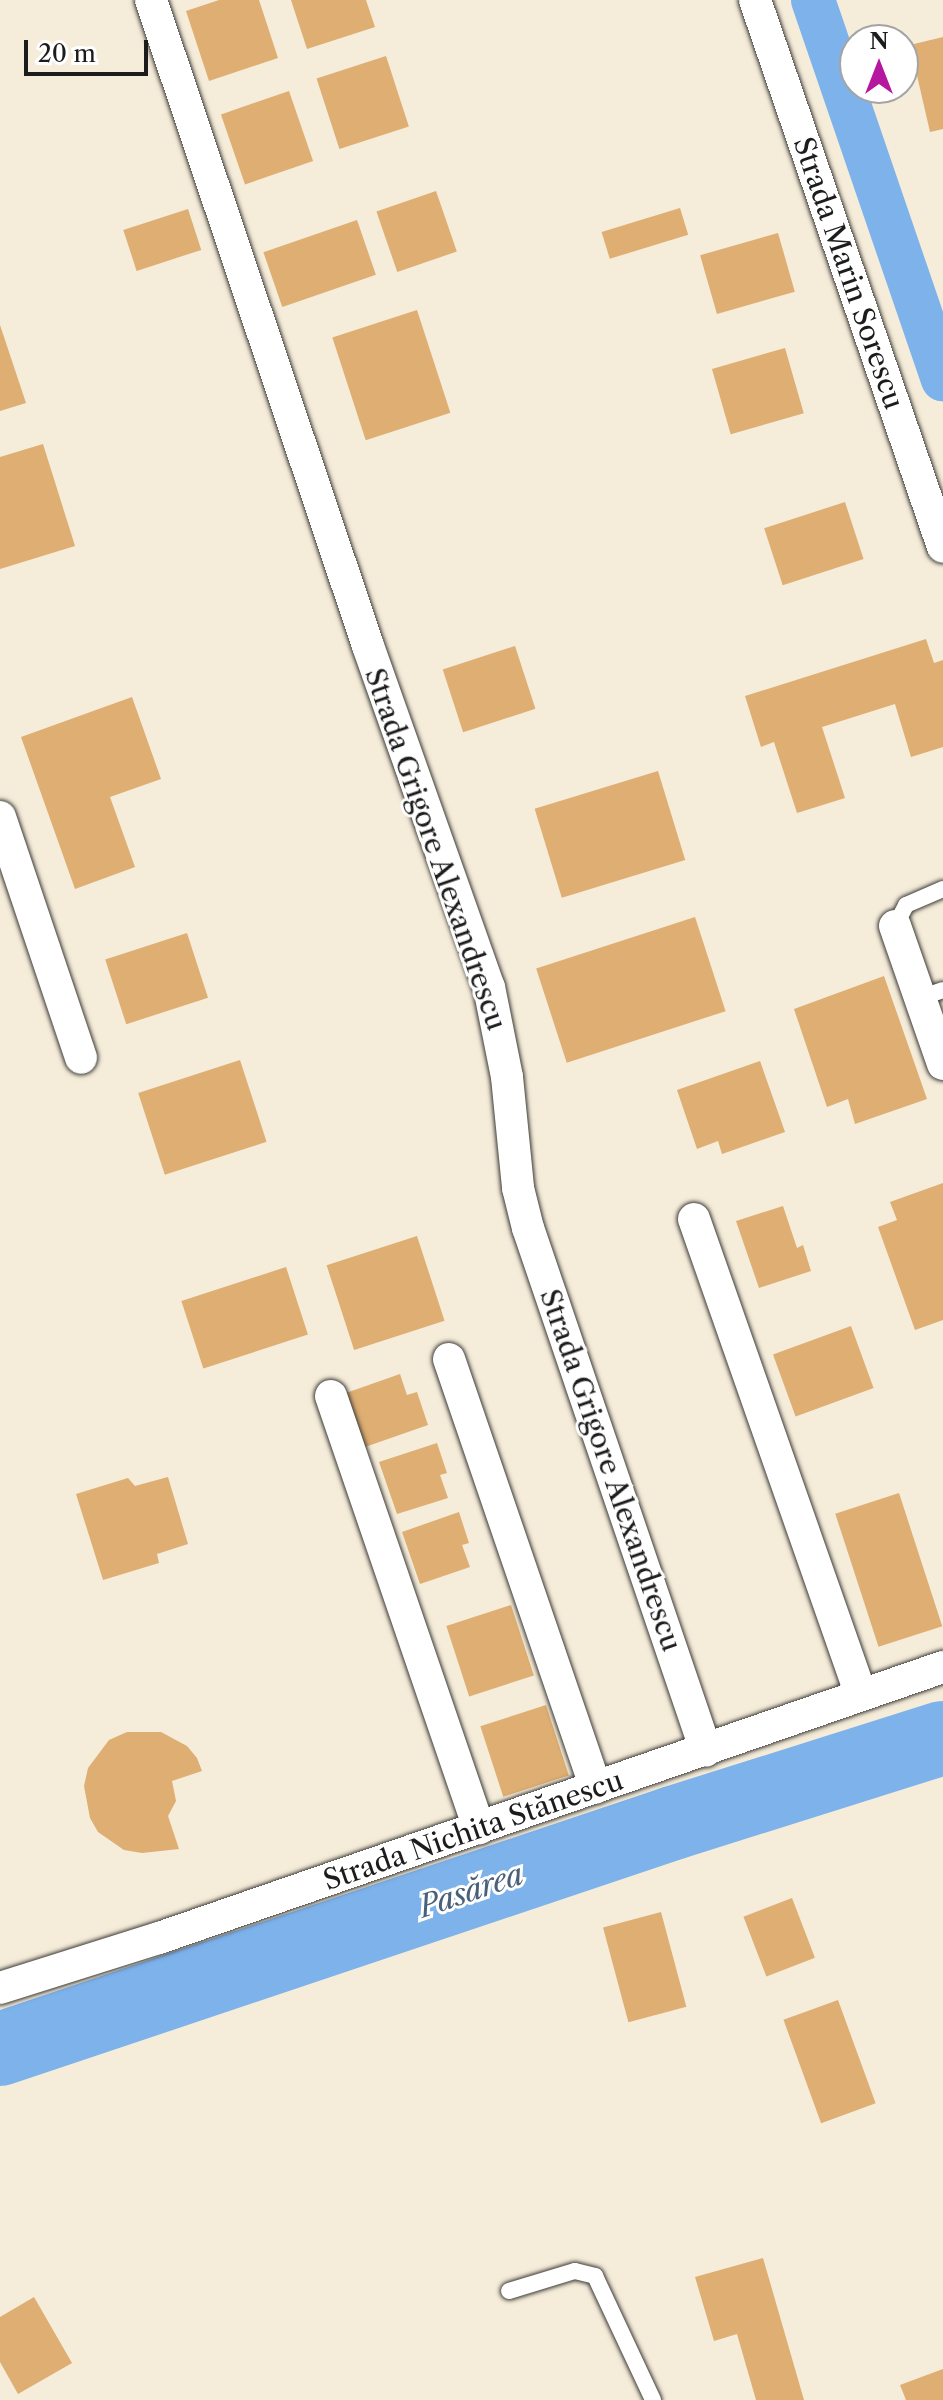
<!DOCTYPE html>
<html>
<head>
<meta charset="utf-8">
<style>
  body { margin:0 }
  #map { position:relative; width:943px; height:2400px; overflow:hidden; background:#f5ecd9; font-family:"Libre Caslon Text",serif }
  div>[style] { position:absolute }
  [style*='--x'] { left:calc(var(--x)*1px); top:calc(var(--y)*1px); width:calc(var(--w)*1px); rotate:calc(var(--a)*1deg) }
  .canal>* { height:44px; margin:-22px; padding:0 22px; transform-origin:22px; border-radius:22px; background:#7db2eb }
  .river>* { height:74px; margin:-37px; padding:0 37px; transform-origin:37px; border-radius:37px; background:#7db2eb }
  .building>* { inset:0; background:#deae72; transform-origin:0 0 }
  .roads { filter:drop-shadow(0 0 2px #3d3b38) drop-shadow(0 0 2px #3d3b38) }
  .lane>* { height:16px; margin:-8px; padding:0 8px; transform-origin:8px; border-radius:8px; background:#fff }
  .street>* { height:32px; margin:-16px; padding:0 16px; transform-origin:16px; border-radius:16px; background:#fff }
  span { translate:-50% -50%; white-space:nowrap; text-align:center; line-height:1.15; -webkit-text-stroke:6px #fff; paint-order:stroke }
  .street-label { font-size:28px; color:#1c1c1c }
  .water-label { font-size:30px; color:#486079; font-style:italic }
  .north { position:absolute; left:839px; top:24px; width:80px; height:80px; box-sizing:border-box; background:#fff; border:2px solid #a4a4a4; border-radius:50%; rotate:0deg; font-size:22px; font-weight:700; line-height:32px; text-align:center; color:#1c1c1c }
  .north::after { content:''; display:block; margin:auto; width:28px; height:36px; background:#b5179e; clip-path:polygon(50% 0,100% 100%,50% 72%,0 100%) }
  .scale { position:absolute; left:24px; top:40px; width:124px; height:36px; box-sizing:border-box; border:4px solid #1c1c1c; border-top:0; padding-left:10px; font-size:24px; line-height:28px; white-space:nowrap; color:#1c1c1c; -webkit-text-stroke:6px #fff; paint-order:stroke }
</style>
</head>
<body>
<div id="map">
  <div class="canal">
    <div style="--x:813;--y:0;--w:401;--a:71.1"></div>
  </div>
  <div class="river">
    <div style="--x:0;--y:2049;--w:710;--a:-18.56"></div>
    <div style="--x:673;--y:1823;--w:283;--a:-17.5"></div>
  </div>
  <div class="building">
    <div style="clip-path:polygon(219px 0,259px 0,278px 58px,209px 81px,186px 11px)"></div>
    <div style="clip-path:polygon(291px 0,366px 0,375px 27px,307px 49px)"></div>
    <div style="clip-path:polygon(943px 37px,943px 129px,930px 132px,910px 45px)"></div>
    <div style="left:386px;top:56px;width:74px;height:73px;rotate:72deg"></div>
    <div style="left:289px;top:91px;width:74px;height:72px;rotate:71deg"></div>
    <div style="left:436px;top:191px;width:64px;height:63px;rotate:71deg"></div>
    <div style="left:680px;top:208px;width:28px;height:82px;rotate:73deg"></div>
    <div style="left:188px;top:209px;width:43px;height:68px;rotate:72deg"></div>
    <div style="left:357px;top:220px;width:58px;height:99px;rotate:71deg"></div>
    <div style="left:778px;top:233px;width:61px;height:81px;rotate:74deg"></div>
    <div style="left:417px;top:310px;width:108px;height:89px;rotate:72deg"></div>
    <div style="clip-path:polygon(0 325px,26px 403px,0 411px)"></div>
    <div style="left:785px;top:348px;width:68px;height:76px;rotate:74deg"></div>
    <div style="clip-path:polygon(43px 444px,75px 546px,0 569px,0 457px)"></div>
    <div style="left:845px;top:502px;width:60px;height:85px;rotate:72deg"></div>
    <div style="clip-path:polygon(926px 639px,934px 663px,943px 660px,943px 747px,911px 757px,895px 704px,822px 727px,845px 798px,797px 813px,774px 742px,761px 747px,745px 696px)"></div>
    <div style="left:515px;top:646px;width:66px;height:76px;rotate:72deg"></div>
    <div style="clip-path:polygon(132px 697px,161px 779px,110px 797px,135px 867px,75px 889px,21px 737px)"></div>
    <div style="left:658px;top:771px;width:93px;height:129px;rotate:73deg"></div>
    <div style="left:695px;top:917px;width:99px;height:167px;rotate:72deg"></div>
    <div style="left:187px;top:933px;width:68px;height:86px;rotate:72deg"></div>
    <div style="clip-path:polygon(884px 976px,927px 1099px,855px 1124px,848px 1099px,827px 1107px,794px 1009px)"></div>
    <div style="left:240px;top:1060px;width:86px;height:107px;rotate:72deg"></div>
    <div style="clip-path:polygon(760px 1061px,785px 1132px,722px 1154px,718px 1141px,697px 1149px,677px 1090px)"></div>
    <div style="clip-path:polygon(943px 1183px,943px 1320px,915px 1330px,878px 1227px,897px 1220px,890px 1202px)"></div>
    <div style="clip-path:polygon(783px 1206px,797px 1248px,803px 1245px,811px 1271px,759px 1288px,736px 1221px)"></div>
    <div style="left:417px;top:1236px;width:89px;height:95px;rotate:72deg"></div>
    <div style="left:286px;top:1267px;width:71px;height:110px;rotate:72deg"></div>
    <div style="left:851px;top:1326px;width:66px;height:83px;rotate:70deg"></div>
    <div style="clip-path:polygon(400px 1374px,407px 1395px,417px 1392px,428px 1425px,365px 1447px,346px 1393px)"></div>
    <div style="clip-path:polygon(437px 1443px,447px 1473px,440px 1475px,448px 1498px,397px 1514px,379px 1462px)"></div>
    <div style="clip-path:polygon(168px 1477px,188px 1544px,157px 1554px,159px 1563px,103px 1580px,76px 1494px,128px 1478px,135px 1486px)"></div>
    <div style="left:899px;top:1493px;width:140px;height:67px;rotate:72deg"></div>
    <div style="clip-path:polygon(459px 1512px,469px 1543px,462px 1545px,470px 1567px,420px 1584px,402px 1532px)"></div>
    <div style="left:511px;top:1605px;width:74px;height:68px;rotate:72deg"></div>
    <div style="left:546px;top:1705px;width:74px;height:69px;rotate:72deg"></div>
    <div style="clip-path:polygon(127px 1732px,161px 1732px,187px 1746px,197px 1758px,202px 1771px,172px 1781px,176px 1801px,168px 1816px,179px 1849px,142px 1853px,124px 1850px,98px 1832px,90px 1818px,84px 1786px,88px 1768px,109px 1740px)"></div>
    <div style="left:792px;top:1898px;width:64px;height:52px;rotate:69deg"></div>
    <div style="left:661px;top:1912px;width:98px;height:60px;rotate:75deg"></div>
    <div style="left:838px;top:2000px;width:110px;height:58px;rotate:70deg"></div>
    <div style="clip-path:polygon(763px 2258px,804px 2400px,756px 2400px,737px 2334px,714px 2341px,695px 2277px)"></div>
    <div style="clip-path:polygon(34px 2297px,72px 2363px,18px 2394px,0 2362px,0 2317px)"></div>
    <div style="clip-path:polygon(943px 2369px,943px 2400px,906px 2400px,900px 2385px)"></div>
  </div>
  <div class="roads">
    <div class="lane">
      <div style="--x:895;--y:926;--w:24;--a:-62"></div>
      <div style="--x:906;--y:905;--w:40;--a:-23.4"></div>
      <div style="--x:920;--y:998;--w:24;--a:-19"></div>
      <div style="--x:509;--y:2291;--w:69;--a:-16.9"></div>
      <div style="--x:575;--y:2271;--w:21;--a:14"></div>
      <div style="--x:595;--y:2276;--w:137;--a:64.9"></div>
    </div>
    <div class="street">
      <div style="--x:151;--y:0;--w:681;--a:71.43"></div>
      <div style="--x:368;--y:646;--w:362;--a:70.5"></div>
      <div style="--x:489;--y:987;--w:92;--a:78.7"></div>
      <div style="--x:507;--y:1077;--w:112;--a:84.3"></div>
      <div style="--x:518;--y:1188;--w:41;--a:76"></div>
      <div style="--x:528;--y:1228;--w:552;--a:71.2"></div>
      <div style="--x:755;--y:0;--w:578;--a:71.03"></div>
      <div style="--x:0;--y:817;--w:254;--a:71.4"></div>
      <div style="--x:895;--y:926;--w:146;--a:70.8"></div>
      <div style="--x:694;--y:1219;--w:504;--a:70.67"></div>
      <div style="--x:449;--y:1359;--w:453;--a:71.1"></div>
      <div style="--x:331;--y:1396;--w:457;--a:71.1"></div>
      <div style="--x:0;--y:1988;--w:167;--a:-17.5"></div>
      <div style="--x:159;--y:1938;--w:830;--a:-19.07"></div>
    </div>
  </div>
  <div class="street-label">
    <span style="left:849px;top:273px;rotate:71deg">Strada Marin Sorescu</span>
    <span style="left:436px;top:849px;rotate:71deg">Strada Grigore Alexandrescu</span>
    <span style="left:611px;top:1470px;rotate:71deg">Strada Grigore Alexandrescu</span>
    <span style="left:473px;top:1830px;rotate:-19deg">Strada Nichita Stănescu</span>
  </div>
  <div class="water-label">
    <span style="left:471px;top:1891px;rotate:-19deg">Pasărea</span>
  </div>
  <div class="north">N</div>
  <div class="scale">20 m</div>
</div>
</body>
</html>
